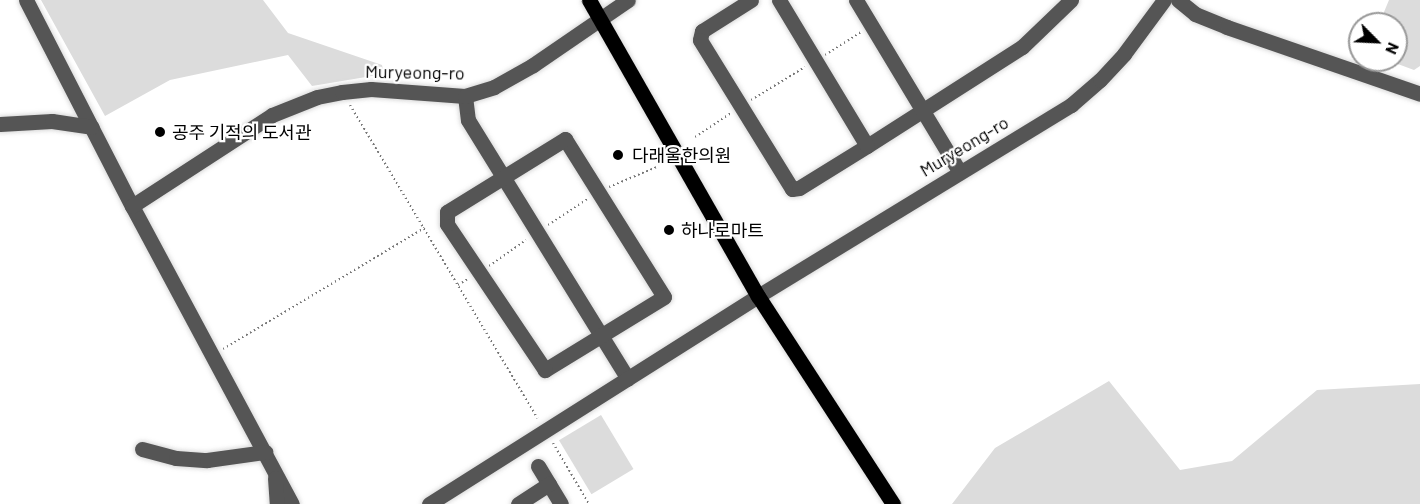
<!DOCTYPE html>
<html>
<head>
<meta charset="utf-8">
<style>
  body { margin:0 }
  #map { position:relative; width:1420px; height:504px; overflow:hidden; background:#fff; font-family:Barlow,"Noto Sans KR",sans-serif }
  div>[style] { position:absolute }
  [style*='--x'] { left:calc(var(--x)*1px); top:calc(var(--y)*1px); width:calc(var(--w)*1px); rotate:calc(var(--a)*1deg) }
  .green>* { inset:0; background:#dcdcdc; transform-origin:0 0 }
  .path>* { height:2px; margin-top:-1px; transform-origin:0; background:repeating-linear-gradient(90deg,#777 0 1.5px,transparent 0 4.5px) }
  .roads { filter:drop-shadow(0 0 2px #dbdbdb) drop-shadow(0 0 2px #dbdbdb) }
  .minor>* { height:15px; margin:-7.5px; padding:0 7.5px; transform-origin:7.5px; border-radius:7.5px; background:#555 }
  .major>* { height:15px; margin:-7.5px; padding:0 7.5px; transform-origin:7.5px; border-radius:7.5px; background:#000 }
  .dots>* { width:16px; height:16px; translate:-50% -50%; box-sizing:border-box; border:3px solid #fff; border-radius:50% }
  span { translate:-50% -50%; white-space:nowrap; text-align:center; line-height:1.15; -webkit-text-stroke:4.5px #fff; paint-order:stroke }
  .street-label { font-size:18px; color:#000 }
  .poi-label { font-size:18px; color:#000 }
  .left { translate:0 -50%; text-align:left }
  .north { position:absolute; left:1348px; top:12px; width:60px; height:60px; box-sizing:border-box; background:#fff; border:2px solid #999; border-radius:50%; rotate:114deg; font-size:16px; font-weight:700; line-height:24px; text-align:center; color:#000 }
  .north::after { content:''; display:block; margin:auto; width:21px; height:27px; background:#000; clip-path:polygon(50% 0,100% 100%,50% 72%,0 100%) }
</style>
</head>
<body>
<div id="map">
  <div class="green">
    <div style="clip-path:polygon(41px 0,263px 0,288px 33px,382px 65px,384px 74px,312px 86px,288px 55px,170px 80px,105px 116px)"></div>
    <div style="clip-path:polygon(1389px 0,1420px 0,1420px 66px,1414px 70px,1387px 60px,1396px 60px,1396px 24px,1379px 24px)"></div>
    <div style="clip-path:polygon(1109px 381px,1180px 470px,1232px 461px,1317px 390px,1420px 384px,1420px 504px,952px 504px,995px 448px)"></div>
    <div style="left:601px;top:415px;width:63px;height:49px;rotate:59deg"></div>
  </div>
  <div class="path">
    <div style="--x:825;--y:55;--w:43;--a:-32.6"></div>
    <div style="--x:751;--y:100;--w:63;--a:-31.4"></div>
    <div style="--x:350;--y:105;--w:365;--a:59.1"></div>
    <div style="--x:695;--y:137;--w:43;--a:-33.7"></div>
    <div style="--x:609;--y:187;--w:54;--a:-22.8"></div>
    <div style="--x:548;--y:225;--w:49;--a:-33.4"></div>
    <div style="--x:489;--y:266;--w:45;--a:-35.1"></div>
    <div style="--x:458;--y:285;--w:13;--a:-32"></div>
    <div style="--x:223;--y:349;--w:235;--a:-31"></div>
    <div style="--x:553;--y:443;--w:71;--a:59.5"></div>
  </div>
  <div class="roads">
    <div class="minor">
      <div style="--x:26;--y:0;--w:232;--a:62.8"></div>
      <div style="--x:132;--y:206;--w:338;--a:61.8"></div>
      <div style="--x:751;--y:0;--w:58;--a:147.7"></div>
      <div style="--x:702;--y:31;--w:9;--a:103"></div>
      <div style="--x:700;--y:40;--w:175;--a:58.3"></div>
      <div style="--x:792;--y:189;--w:7;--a:-8"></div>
      <div style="--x:799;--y:188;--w:80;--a:-31.7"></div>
      <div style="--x:867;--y:146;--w:184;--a:-32.6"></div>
      <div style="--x:1022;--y:47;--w:68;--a:-43.8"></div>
      <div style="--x:779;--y:0;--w:170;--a:58.9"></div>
      <div style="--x:856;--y:0;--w:200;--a:58.9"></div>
      <div style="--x:1178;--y:0;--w:22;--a:39"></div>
      <div style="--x:1195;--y:14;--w:35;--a:22"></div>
      <div style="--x:1227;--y:27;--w:204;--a:19.1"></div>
      <div style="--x:465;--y:96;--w:24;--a:83"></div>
      <div style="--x:468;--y:120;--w:304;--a:58.3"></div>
      <div style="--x:0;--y:124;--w:52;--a:-3.3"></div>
      <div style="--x:52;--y:121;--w:40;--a:8.5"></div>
      <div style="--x:565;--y:139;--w:186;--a:57.9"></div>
      <div style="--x:664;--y:297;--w:140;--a:148.5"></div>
      <div style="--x:545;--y:370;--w:176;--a:-123.9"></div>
      <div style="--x:447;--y:224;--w:12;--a:-90"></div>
      <div style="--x:447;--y:212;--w:139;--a:-31.7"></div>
      <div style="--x:132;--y:206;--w:167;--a:-33"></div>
      <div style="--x:272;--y:115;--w:48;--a:-21.8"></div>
      <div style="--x:317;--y:97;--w:25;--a:-11"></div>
      <div style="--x:342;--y:92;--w:29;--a:-6"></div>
      <div style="--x:371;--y:89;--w:94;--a:4.3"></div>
      <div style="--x:465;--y:96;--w:30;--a:-17"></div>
      <div style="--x:494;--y:87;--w:45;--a:-29.4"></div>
      <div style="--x:533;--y:65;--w:115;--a:-34.4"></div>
      <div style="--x:142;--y:449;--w:35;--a:15"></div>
      <div style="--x:176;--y:458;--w:31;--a:4"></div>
      <div style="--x:207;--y:460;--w:59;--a:-7.9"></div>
      <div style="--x:538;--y:466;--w:44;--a:58.8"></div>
      <div style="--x:275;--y:478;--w:26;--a:86"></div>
      <div style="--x:429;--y:504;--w:389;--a:-32.3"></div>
      <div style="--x:758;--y:296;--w:367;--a:-31.4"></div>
      <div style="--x:1071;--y:105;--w:38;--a:-41"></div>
      <div style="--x:1100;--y:80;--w:35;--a:-47"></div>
      <div style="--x:1124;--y:54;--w:67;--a:-53.5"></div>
      <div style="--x:518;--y:504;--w:37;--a:-33"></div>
    </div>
    <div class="major">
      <div style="--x:589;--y:0;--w:341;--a:60.3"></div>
      <div style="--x:758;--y:296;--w:248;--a:57"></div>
    </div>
  </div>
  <div class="dots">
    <div style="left:160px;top:132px;background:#000"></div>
    <div style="left:618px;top:155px;background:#000"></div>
    <div style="left:669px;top:230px;background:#000"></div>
  </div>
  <div class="street-label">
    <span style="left:415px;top:72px;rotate:1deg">Muryeong-ro</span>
    <span style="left:964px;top:146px;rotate:-31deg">Muryeong-ro</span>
  </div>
  <div class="poi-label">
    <span class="left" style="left:172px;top:132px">공주 기적의 도서관</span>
    <span class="left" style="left:632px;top:155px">다래울한의원</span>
    <span class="left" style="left:681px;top:230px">하나로마트</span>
  </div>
  <div class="north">N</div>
</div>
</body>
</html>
